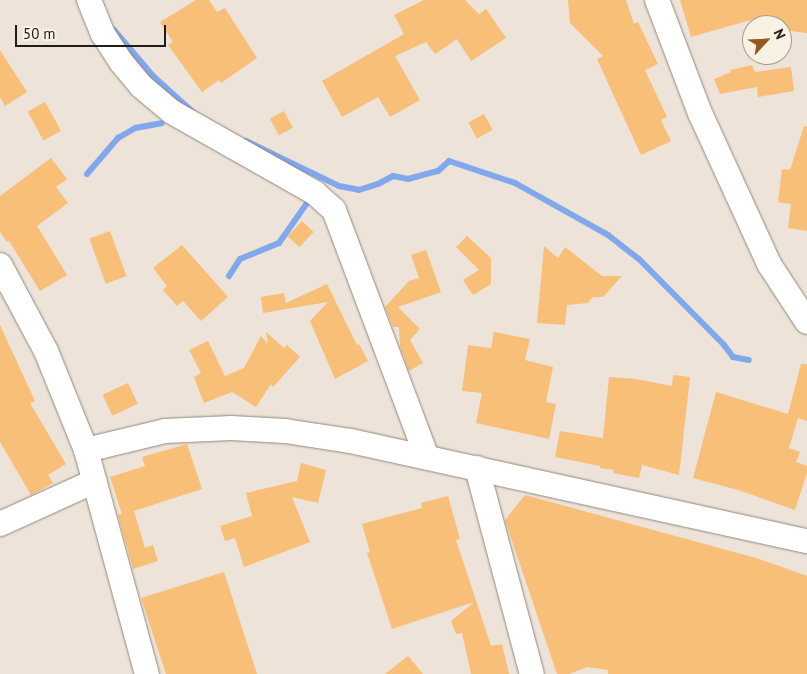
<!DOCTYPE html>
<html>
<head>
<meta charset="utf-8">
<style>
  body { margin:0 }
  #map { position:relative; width:807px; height:674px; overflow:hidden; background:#ede3d8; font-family:"PT Sans",sans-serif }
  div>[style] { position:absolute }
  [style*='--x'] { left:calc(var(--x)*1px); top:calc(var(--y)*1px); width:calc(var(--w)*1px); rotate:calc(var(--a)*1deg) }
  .stream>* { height:6px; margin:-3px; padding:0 3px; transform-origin:3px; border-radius:3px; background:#81a7ed }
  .building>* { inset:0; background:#f7bf77; transform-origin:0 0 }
  .roads { filter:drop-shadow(0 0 1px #91887e) drop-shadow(0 0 1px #91887e) }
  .street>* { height:24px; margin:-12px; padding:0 12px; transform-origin:12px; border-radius:12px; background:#fff }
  span { translate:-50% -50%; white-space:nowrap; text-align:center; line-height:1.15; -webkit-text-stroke:4px #faf1e5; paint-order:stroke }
  .north { position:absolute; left:742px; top:15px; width:50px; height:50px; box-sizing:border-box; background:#faf1e5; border:1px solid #a39c93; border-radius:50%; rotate:65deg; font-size:14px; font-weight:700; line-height:20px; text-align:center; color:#201d19 }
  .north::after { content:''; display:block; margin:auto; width:18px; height:22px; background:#975720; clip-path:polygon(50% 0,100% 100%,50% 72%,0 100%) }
  .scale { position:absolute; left:15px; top:25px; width:151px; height:22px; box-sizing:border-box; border:2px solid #201d19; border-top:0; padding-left:6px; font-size:15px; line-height:18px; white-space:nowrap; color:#201d19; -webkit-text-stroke:4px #faf1e5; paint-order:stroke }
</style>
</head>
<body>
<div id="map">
  <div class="stream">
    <div style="--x:114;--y:30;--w:60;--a:49.7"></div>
    <div style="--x:153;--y:76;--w:54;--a:42"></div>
    <div style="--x:246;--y:141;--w:103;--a:25.8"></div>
    <div style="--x:339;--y:186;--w:20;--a:11"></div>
    <div style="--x:359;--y:190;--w:20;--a:-18"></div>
    <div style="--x:378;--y:184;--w:17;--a:-28"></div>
    <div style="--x:393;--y:176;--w:15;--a:11"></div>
    <div style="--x:408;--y:179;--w:31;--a:-15"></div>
    <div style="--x:438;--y:171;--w:15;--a:-42"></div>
    <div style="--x:449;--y:161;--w:70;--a:18.4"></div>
    <div style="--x:515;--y:183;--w:107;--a:29.2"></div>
    <div style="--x:608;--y:235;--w:39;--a:38"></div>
    <div style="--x:639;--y:259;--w:121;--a:45.3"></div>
    <div style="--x:724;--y:345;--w:15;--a:53"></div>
    <div style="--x:733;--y:357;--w:16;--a:11"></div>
    <div style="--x:87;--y:174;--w:48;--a:-49.3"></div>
    <div style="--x:118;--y:138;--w:20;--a:-30"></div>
    <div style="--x:135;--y:128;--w:27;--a:-10"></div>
    <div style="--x:229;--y:276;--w:20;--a:-57"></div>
    <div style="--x:240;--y:259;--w:42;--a:-22.3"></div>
    <div style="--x:279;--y:243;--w:49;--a:-55"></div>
  </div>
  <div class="building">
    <div style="clip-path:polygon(196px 0,209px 0,217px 12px,225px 8px,257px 58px,221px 83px,219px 80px,202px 92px,168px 45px,173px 42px,160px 22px)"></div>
    <div style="clip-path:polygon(424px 0,465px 0,479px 14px,486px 9px,506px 38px,471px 61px,457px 39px,435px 54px,426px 42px,395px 56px,420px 100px,390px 117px,378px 97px,342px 117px,322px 81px,404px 34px,394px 15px)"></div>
    <div style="clip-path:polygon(568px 0,626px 0,634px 24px,638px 22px,658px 64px,645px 70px,667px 117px,661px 120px,671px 141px,641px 155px,597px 59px,603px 56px,570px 23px)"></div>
    <div style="clip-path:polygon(680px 0,807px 0,807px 33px,782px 30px,782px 25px,763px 25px,765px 16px,691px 37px)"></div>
    <div style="clip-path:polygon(0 50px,27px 92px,5px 106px,0 97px)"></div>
    <div style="clip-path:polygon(752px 65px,755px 72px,791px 67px,794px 91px,758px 97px,757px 87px,720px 94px,714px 79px,731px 72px,730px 70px)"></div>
    <div style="left:45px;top:102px;width:33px;height:20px;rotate:61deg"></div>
    <div style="left:284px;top:111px;width:19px;height:16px;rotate:62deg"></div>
    <div style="left:484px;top:114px;width:18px;height:18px;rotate:61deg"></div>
    <div style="clip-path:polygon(804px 126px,807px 127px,807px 231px,788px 228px,791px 204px,778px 202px,782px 169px,790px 170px)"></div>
    <div style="clip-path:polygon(51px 158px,67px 179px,56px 187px,68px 203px,37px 226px,67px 275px,40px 291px,9px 241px,7px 242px,0 232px,0 196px)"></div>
    <div style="left:302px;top:221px;width:16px;height:21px;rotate:43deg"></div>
    <div style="left:110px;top:231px;width:48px;height:22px;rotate:70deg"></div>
    <div style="clip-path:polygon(467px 236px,491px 258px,491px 284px,473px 295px,463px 280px,479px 270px,456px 247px)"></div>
    <div style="clip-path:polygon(182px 245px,228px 297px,201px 321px,183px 301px,177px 306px,163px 290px,167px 286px,153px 268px)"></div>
    <div style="clip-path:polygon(544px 246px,558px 258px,565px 247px,602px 276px,622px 276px,603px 297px,593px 297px,588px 303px,567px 305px,565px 325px,537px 323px)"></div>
    <div style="clip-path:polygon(426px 250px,441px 292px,398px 307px,420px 329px,410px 340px,423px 363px,409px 371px,400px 346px,399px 327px,393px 327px,385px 307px,409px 281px,419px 278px,411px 255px)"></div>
    <div style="clip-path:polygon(327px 284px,357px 345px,359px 344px,368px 361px,335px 379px,310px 321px,328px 302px,263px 313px,261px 297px,284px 293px,286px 303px)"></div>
    <div style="clip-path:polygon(0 325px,35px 401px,30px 403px,66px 464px,48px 475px,53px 483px,31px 495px,0 442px)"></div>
    <div style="clip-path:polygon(266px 332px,284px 348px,287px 345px,300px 357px,273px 387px,271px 384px,256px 407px,232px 392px,204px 403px,194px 377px,201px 373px,189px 350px,208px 341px,225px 376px,244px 368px,261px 336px,268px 344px)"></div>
    <div style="clip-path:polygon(494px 332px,530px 339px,525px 360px,553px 367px,546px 402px,556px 404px,549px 439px,476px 423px,482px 393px,462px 391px,468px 345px,491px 348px)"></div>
    <div style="clip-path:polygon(801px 364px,807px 364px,807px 421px,798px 418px,789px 448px,800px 452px,796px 462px,807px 466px,807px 473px,795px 510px,738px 490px,693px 478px,716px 392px,788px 414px)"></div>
    <div style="clip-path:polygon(673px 375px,690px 377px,679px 475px,642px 465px,639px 478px,613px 473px,614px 470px,600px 468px,600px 466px,555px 457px,560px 431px,603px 438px,609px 377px,636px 379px,672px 386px)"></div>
    <div style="left:128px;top:383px;width:23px;height:28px;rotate:65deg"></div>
    <div style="clip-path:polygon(187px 444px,202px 489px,134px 511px,145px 548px,153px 545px,158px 561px,133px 569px,118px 515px,122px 514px,110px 477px,145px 466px,142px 457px)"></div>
    <div style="clip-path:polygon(301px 463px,326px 470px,318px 503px,292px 497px,310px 542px,244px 567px,235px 538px,225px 541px,220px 526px,252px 516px,246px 493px,297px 481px)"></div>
    <div style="clip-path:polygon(525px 495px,756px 558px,807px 576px,807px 674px,608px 674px,608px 670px,587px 667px,569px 674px,557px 674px,505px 520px)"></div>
    <div style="clip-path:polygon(448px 496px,460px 539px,456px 540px,491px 646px,502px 644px,509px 674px,471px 674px,462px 633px,456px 634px,451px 621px,474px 602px,392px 629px,367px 553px,370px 552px,362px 524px,422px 508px,421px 503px)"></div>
    <div style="clip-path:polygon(224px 572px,257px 674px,166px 674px,141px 598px)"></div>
    <div style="clip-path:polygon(408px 656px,423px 674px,385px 674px)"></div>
  </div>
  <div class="roads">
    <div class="street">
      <div style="--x:89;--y:0;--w:37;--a:68"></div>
      <div style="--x:103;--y:34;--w:33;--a:57"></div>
      <div style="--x:121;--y:62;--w:31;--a:50"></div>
      <div style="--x:141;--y:86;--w:40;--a:40"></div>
      <div style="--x:172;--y:112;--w:164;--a:29.5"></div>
      <div style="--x:315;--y:193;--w:25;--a:42"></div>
      <div style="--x:334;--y:210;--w:264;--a:69.4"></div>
      <div style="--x:657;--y:0;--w:121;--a:69.2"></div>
      <div style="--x:700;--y:113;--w:166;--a:65.4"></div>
      <div style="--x:769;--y:264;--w:69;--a:56.8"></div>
      <div style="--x:0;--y:265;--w:98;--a:61.9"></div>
      <div style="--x:46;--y:351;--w:107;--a:68"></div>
      <div style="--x:86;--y:450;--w:232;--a:74.8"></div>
      <div style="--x:86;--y:450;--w:81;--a:-13.5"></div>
      <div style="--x:165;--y:431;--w:66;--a:-2.6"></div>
      <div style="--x:231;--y:428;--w:54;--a:3.2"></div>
      <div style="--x:285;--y:431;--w:67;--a:8.6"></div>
      <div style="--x:351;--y:441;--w:467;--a:12.4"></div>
      <div style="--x:477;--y:468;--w:213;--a:75.1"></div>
      <div style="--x:0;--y:524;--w:104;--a:-24.4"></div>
    </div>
  </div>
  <div class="north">N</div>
  <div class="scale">50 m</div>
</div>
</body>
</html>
